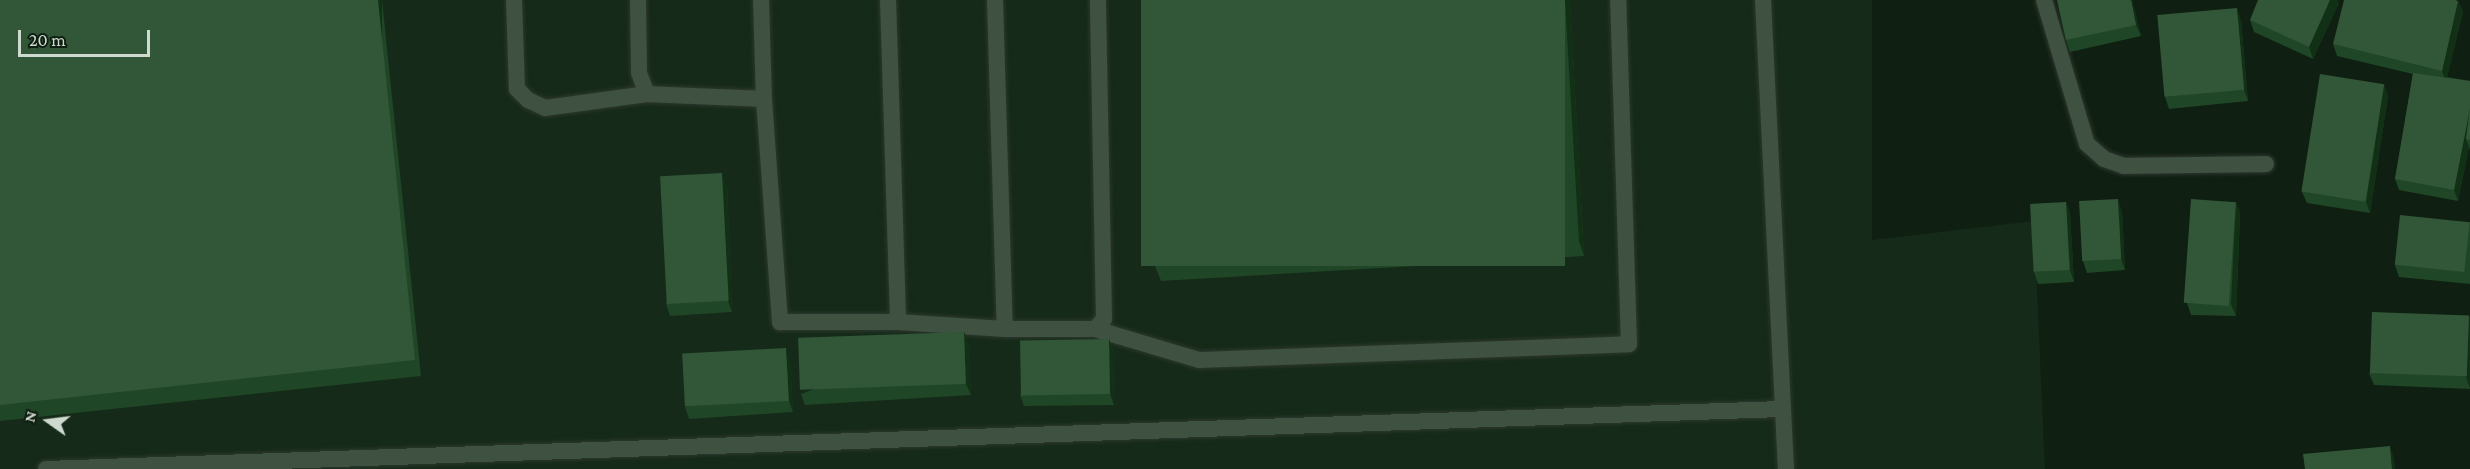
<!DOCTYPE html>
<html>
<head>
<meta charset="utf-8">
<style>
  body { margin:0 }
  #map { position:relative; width:2470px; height:469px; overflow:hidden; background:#0f1f11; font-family:"Crimson Pro",serif }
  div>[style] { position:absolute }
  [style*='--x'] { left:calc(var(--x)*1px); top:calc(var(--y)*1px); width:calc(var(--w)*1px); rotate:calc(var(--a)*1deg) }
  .built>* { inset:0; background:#152a18 }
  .roads { filter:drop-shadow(0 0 2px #2d372e) drop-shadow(0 0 2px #2d372e) }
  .service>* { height:16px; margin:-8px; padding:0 8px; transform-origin:8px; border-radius:8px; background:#3f5141 }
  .minor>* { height:16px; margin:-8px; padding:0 8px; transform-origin:8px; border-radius:8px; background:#3f5141 }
  .wall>* { inset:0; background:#1f4626 }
  .shaded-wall>* { inset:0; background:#113016; transform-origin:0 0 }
  .building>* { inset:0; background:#325638; transform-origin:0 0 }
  span { translate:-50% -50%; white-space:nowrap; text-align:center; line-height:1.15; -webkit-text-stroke:6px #0f1f11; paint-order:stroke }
  .north { position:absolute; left:18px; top:391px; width:60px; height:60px; -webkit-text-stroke:4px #0f1f11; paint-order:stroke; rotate:284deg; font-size:16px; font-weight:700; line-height:24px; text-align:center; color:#ced9cf }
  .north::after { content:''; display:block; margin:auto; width:21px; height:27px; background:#ced9cf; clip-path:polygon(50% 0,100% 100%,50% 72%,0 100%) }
  .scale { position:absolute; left:18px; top:30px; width:132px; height:27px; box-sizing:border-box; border:3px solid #ced9cf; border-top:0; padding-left:8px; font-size:18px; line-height:21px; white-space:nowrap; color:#ced9cf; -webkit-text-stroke:4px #0f1f11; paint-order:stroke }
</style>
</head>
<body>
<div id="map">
  <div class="built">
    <div style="clip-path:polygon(0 0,1872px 0,1872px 240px,2034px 221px,2045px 469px,0 469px)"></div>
  </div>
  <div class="roads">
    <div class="service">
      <div style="--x:514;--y:0;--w:89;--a:88.1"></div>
      <div style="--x:517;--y:89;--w:16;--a:45"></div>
      <div style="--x:528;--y:100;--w:19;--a:25"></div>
      <div style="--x:545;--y:108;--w:103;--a:-7.8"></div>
      <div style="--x:638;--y:0;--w:73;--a:89.2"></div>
      <div style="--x:639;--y:73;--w:22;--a:69"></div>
      <div style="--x:647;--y:94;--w:117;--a:2.4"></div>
      <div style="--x:764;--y:99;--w:224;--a:85.9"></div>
      <div style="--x:780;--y:322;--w:118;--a:0"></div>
      <div style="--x:898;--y:322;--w:107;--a:3.7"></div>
      <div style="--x:1005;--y:329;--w:90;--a:0"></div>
      <div style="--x:1095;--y:329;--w:13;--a:-48"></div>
      <div style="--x:1104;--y:319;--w:319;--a:-91.1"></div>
      <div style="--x:761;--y:0;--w:99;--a:88.3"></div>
      <div style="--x:888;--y:0;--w:322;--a:88.2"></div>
      <div style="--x:995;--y:0;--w:329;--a:88.3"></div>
      <div style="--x:1763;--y:0;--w:470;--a:87.2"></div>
      <div style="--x:1095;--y:329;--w:109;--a:16.6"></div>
      <div style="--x:1199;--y:360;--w:430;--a:-2.1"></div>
      <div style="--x:1629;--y:344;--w:344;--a:-91.8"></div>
      <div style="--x:46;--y:469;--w:1738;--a:-1.98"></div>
    </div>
    <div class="minor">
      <div style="--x:2044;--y:0;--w:150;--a:73.4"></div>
      <div style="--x:2087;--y:144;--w:23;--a:41"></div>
      <div style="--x:2104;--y:159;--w:21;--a:19"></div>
      <div style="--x:2124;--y:166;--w:142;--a:-0.8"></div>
    </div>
  </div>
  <div class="wall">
    <div style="clip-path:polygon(0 0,382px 0,421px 376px,0 421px)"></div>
    <div style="clip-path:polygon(1570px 0,1584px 256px,1161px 281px,1155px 266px)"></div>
    <div style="clip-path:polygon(2057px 0,2132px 0,2141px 36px,2070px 52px,2066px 40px)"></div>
    <div style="clip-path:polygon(2458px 1px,2463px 12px,2447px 77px,2470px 81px,2470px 150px,2469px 147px,2458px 201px,2399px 190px,2395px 179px,2413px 74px,2337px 56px,2333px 44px)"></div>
    <div style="clip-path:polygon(2339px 3px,2313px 59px,2254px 32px,2250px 20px)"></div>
    <div style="clip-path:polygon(2241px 20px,2248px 101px,2169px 109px,2165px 97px)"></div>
    <div style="clip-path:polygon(2384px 84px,2388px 96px,2370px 213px,2307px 203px,2302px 192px)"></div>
    <div style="clip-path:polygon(727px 184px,732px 312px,670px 316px,666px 304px)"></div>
    <div style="clip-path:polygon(2066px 202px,2070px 214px,2074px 282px,2038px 284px,2034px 272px)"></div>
    <div style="clip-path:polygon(2236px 202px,2240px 213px,2236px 316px,2191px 315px,2187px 303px)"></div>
    <div style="clip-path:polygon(2122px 211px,2125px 270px,2087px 273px,2083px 261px)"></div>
    <div style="clip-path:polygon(2470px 222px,2470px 284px,2399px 277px,2395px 265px)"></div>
    <div style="clip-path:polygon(2469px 316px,2470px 320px,2470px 389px,2374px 385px,2369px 373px)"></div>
    <div style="clip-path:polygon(964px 332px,968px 343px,971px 395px,805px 405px,801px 394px)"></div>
    <div style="clip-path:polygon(1109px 339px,1113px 351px,1114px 405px,1024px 406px,1020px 395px)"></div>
    <div style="clip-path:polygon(790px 359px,793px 412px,689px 419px,685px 407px)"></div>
  </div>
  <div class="shaded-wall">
    <div style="left:378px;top:0;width:4px;height:362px"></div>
    <div style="clip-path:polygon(1565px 0,1570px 0,1584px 256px,1579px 241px)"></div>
    <div style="clip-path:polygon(2131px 0,2132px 0,2141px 36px,2136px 25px)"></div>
    <div style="clip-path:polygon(2330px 0,2338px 0,2339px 3px,2313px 59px,2309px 47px)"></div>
    <div style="clip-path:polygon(2458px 1px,2463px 12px,2446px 82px,2442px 71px)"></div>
    <div style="clip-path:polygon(2237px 8px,2241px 20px,2248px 101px,2244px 90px)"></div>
    <div style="clip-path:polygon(2384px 84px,2388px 96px,2370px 213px,2366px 202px)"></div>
    <div style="clip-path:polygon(2470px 108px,2466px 139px,2469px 147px,2458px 201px,2454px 190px)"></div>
    <div style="clip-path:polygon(722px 173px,727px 184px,732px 312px,728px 301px)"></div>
    <div style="clip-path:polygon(2118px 199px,2122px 211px,2125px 270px,2121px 259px)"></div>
    <div style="clip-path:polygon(2066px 202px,2070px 214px,2074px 282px,2070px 270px)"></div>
    <div style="clip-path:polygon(2236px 202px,2240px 213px,2236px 316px,2231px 304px)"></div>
    <div style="clip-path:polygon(2469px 316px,2470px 320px,2470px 388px,2466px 377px)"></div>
    <div style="clip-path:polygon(964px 332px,968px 343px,971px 395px,966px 384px)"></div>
    <div style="clip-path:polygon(1109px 339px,1113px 351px,1114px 405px,1110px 394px)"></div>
    <div style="clip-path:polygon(786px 348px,790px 359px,793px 412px,789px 401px)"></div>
    <div style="clip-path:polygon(2390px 446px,2394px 458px,2395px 469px,2392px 469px)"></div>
  </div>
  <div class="building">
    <div style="clip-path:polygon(0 0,378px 0,415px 360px,0 405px)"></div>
    <div style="left:1141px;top:0;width:424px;height:266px"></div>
    <div style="clip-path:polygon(2057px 0,2131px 0,2136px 25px,2066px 40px)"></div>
    <div style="clip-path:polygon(2258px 0,2330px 0,2309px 47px,2250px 20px)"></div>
    <div style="clip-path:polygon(2344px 0,2455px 0,2458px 1px,2442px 71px,2333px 44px)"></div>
    <div style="left:2237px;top:8px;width:82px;height:80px;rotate:85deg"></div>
    <div style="clip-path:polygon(2413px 73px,2470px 81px,2470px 108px,2454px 190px,2395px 179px)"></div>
    <div style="left:2320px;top:74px;width:65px;height:119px;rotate:9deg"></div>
    <div style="clip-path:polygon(2470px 109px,2470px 140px,2466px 139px)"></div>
    <div style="left:722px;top:173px;width:128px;height:62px;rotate:87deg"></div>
    <div style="left:2118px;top:199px;width:60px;height:39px;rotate:87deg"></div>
    <div style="left:2191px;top:199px;width:45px;height:104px;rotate:4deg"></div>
    <div style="left:2066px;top:202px;width:68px;height:36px;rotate:87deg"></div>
    <div style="left:2400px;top:215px;width:70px;height:50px;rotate:6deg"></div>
    <div style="left:2372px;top:312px;width:97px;height:61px;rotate:2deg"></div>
    <div style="left:964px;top:332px;width:52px;height:166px;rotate:88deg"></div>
    <div style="left:1109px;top:339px;width:55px;height:89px;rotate:89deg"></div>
    <div style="left:786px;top:348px;width:53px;height:104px;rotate:87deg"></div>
    <div style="clip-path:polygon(2390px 446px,2392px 469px,2305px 469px,2303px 454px)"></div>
  </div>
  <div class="north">N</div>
  <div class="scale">20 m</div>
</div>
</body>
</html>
